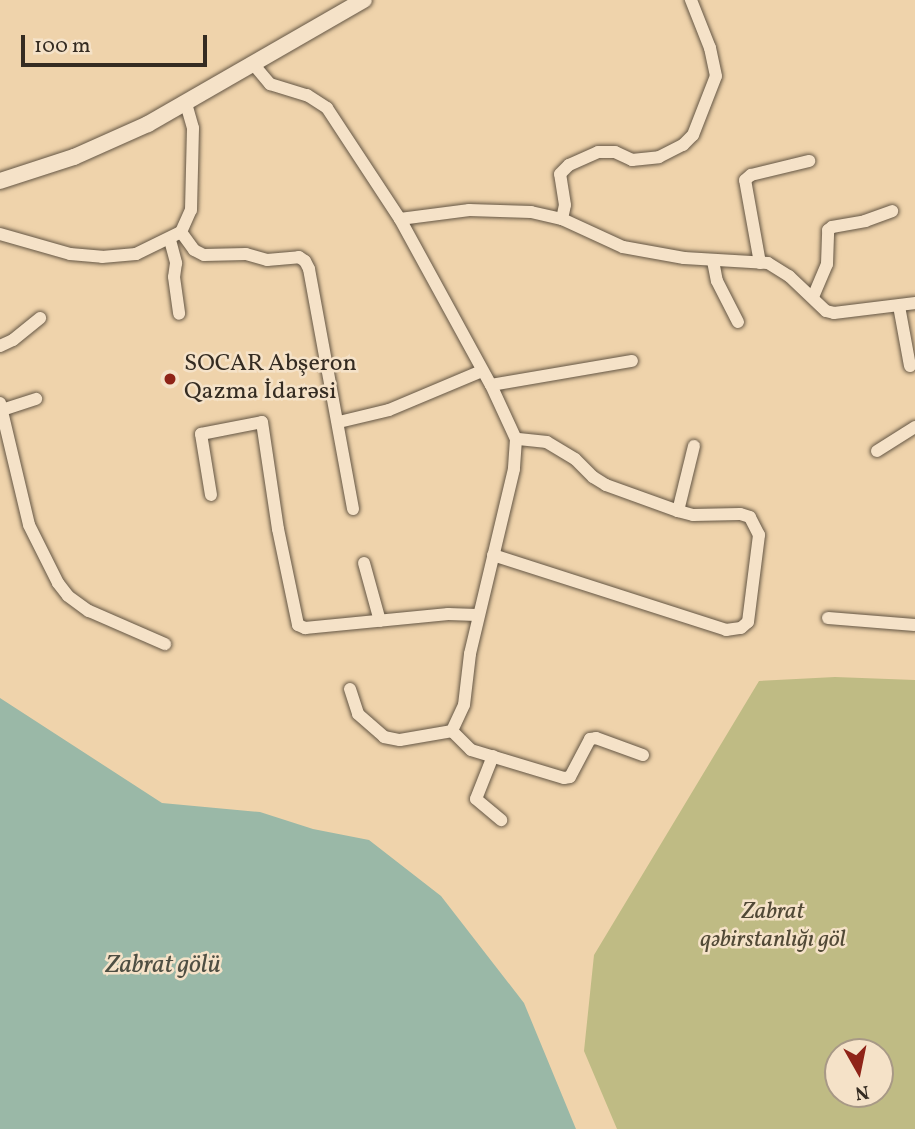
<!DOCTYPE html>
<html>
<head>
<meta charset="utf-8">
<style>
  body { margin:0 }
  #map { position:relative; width:915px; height:1129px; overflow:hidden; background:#efd3ab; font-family:Vollkorn,serif }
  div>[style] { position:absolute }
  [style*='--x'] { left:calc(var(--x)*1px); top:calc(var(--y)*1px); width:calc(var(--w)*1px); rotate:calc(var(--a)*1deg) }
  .green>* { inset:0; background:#bfbb84 }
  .water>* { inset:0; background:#9ab8a7 }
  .roads { filter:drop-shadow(0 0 2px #645644) drop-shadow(0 0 2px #645644) }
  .street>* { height:12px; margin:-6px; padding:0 6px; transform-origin:6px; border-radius:6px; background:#f5e2c8 }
  .secondary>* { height:16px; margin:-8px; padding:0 8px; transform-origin:8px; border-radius:8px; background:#f5e2c8 }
  .dots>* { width:19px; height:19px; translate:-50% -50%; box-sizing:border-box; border:4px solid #f5e2c8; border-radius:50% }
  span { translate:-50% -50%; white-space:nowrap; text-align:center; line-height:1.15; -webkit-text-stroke:5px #f5e2c8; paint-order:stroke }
  .poi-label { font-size:24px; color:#352c22 }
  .left { translate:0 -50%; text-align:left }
  .park-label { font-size:24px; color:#514936; font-style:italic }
  .water-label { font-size:26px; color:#4e4f43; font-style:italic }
  .north { position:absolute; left:824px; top:1038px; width:70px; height:70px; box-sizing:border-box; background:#f5e2c8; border:2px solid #a89986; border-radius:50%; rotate:171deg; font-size:19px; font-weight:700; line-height:28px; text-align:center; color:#352c22 }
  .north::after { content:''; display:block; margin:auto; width:24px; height:32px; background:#8f2418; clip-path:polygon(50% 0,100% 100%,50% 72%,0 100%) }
  .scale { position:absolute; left:21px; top:35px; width:186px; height:32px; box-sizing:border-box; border:4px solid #352c22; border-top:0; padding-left:9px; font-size:21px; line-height:24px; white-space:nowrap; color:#352c22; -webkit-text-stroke:5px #f5e2c8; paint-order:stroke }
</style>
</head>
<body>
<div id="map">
  <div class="green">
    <div style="clip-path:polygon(evenodd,835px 677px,915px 680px,915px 1129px,617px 1129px,584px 1051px,594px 955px,759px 681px,835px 677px,838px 1052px,880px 1052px,880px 1094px,838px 1094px,838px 1052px)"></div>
  </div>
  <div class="water">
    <div style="clip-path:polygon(0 698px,162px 803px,260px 812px,313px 829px,369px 840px,441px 896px,524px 1003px,576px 1129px,0 1129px)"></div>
  </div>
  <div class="roads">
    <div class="street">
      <div style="--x:254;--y:65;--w:25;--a:50"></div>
      <div style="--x:270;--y:84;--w:39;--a:17"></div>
      <div style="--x:307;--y:95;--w:24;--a:33"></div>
      <div style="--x:327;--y:108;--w:133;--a:56.7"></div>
      <div style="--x:400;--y:219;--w:70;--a:-7.4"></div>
      <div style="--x:469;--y:210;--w:62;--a:1.8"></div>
      <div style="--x:531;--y:212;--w:32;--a:13"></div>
      <div style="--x:562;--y:219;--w:67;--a:24.7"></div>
      <div style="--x:623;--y:247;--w:62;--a:10.2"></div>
      <div style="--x:684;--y:258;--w:84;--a:3.4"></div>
      <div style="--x:768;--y:263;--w:25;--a:32"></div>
      <div style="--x:789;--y:276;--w:51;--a:43.4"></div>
      <div style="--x:826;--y:311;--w:8;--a:14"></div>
      <div style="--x:834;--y:313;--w:82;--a:-7"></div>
      <div style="--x:400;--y:219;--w:189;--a:61.3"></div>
      <div style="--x:491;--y:385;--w:60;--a:65.2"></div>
      <div style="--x:516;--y:439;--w:30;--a:94"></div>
      <div style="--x:514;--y:469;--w:190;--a:103.4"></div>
      <div style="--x:470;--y:654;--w:51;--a:96.7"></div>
      <div style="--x:464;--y:705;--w:29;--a:115"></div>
      <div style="--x:452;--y:731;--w:27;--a:45"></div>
      <div style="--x:471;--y:750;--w:97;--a:16.8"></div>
      <div style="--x:564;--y:778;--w:6;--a:-9"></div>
      <div style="--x:570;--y:777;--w:43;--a:-62.2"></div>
      <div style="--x:590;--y:739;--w:6;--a:-9"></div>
      <div style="--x:596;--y:738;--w:50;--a:19.9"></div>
      <div style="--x:562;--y:219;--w:14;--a:-78"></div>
      <div style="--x:565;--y:205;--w:31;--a:-99"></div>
      <div style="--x:560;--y:174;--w:13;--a:-45"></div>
      <div style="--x:569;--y:165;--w:32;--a:-24"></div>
      <div style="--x:598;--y:152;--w:17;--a:0"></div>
      <div style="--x:615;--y:152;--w:19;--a:25"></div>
      <div style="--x:632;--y:160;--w:27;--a:-6"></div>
      <div style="--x:659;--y:157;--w:27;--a:-27"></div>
      <div style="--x:683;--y:145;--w:14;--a:-45"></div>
      <div style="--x:693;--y:135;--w:63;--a:-68.7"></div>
      <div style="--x:716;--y:76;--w:29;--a:-102"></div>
      <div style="--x:710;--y:48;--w:52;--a:-111.6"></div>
      <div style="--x:181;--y:232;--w:22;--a:54"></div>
      <div style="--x:194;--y:250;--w:11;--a:27"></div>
      <div style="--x:204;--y:255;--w:42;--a:-1.4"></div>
      <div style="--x:246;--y:254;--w:22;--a:16"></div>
      <div style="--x:267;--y:260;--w:32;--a:-5"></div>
      <div style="--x:299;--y:257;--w:7;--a:34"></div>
      <div style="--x:305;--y:261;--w:9;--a:63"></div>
      <div style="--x:309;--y:269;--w:244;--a:79.6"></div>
      <div style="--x:0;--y:234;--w:73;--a:15.9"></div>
      <div style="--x:70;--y:254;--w:32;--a:5"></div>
      <div style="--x:102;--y:257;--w:34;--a:-5"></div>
      <div style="--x:136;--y:254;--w:50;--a:-26.1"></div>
      <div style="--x:181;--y:232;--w:24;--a:-66"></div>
      <div style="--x:191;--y:210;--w:82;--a:-88.6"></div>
      <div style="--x:193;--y:128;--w:26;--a:-106"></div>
      <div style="--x:170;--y:240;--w:24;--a:75"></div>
      <div style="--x:176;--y:263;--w:14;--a:98"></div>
      <div style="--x:174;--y:277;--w:37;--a:82"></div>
      <div style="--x:713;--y:261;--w:20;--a:79"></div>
      <div style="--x:717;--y:281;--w:46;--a:62.9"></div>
      <div style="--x:760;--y:263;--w:84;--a:-100.2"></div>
      <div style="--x:745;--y:180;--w:8;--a:-40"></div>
      <div style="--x:751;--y:175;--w:60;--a:-13.6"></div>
      <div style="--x:813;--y:297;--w:36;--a:-67"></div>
      <div style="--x:827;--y:264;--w:34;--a:-88"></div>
      <div style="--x:828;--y:230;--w:5;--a:-37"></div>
      <div style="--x:832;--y:227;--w:34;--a:-10"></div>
      <div style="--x:865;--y:221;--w:29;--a:-20"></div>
      <div style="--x:899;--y:306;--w:61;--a:79.6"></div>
      <div style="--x:0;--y:346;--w:14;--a:-25"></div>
      <div style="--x:13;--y:340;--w:35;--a:-39"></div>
      <div style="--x:491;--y:385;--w:143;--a:-9.7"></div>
      <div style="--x:0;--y:403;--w:125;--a:76.6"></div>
      <div style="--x:29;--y:525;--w:65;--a:63.4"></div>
      <div style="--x:58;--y:583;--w:16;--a:52"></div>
      <div style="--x:68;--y:596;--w:26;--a:36"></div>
      <div style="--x:89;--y:611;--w:83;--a:23.5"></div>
      <div style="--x:2;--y:410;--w:36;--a:-18"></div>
      <div style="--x:339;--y:422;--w:51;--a:-13.5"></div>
      <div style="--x:389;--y:410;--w:101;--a:-22.8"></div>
      <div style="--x:877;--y:451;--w:45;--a:-32.3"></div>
      <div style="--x:211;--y:495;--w:62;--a:-99.3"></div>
      <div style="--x:201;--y:434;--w:62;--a:-11.1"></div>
      <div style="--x:262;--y:422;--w:108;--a:81.5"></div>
      <div style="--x:278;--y:529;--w:98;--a:78.2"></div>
      <div style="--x:298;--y:625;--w:8;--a:23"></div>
      <div style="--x:305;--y:628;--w:144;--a:-5.6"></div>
      <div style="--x:448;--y:614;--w:29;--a:2"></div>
      <div style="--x:678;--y:511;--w:67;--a:-76.2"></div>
      <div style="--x:493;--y:555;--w:245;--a:17.8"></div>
      <div style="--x:726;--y:630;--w:15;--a:-8"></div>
      <div style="--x:741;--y:628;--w:9;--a:-41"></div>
      <div style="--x:748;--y:622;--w:88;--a:-82.8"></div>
      <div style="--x:759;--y:535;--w:20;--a:-117"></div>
      <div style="--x:750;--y:517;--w:10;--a:-163"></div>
      <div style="--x:740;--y:514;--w:47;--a:178.8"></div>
      <div style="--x:693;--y:515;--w:16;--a:-165"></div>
      <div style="--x:678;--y:511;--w:77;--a:-160.1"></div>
      <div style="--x:606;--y:485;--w:15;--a:-148"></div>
      <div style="--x:593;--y:477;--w:25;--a:-135"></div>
      <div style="--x:575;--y:459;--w:33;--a:-149"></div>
      <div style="--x:547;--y:442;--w:31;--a:-174"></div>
      <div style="--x:364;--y:563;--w:60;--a:74.6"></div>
      <div style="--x:828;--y:618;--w:87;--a:4.6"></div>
      <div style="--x:350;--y:689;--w:26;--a:72"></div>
      <div style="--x:358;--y:714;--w:35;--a:41"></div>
      <div style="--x:384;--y:737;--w:16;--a:11"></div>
      <div style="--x:400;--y:740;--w:53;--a:-9.8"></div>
      <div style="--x:493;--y:756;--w:46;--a:111.6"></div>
      <div style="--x:476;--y:799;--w:33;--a:40"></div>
    </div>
    <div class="secondary">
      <div style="--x:0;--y:181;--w:78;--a:-18"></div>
      <div style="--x:74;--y:157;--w:81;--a:-24"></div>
      <div style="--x:148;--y:124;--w:249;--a:-29.9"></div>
    </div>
  </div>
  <div class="dots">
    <div style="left:170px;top:379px;background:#8f2418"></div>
  </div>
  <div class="poi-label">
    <span class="left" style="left:184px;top:379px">SOCAR Abşeron<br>Qazma İdarəsi</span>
  </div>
  <div class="park-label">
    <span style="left:773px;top:927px">Zabrat<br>qəbirstanlığı göl</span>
  </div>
  <div class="water-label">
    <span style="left:163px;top:966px">Zabrat gölü</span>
  </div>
  <div class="north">N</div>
  <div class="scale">100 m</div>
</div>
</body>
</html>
